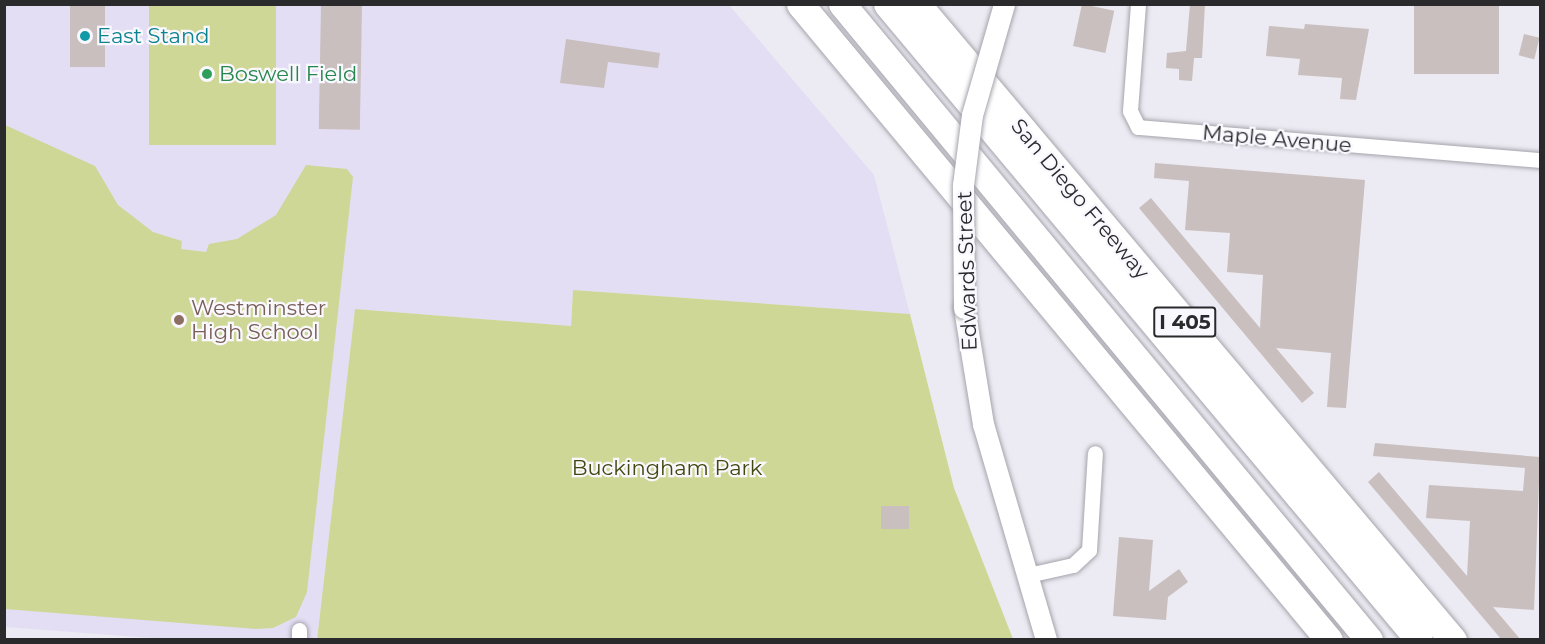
<!DOCTYPE html>
<html>
<head>
<meta charset="utf-8">
<style>
  body { margin:0 }
  #map { position:relative; width:1545px; height:644px; overflow:hidden; background:#eceaf2; font-family:Montserrat,sans-serif }
  div>[style] { position:absolute }
  [style*='--x'] { left:calc(var(--x)*1px); top:calc(var(--y)*1px); width:calc(var(--w)*1px); rotate:calc(var(--a)*1deg) }
  .education>* { inset:0; background:#e3def4 }
  .green>* { inset:0; background:#cfd797; transform-origin:0 0 }
  .building>* { inset:0; background:#c9bfbe; transform-origin:0 0 }
  .roads { filter:drop-shadow(0 0 2px #a6a4ac) drop-shadow(0 0 2px #a6a4ac) }
  .street>* { height:15px; margin:-7.5px; padding:0 7.5px; transform-origin:7.5px; border-radius:7.5px; background:#fff }
  .secondary>* { height:21px; margin:-10.5px; padding:0 10.5px; transform-origin:10.5px; border-radius:10.5px; background:#fff }
  .highway>* { height:27px; margin:-13.5px; padding:0 13.5px; transform-origin:13.5px; border-radius:13.5px; background:#fff }
  .bridges { filter:drop-shadow(0 0 2px #a6a4ac) drop-shadow(0 0 2px #a6a4ac) }
  .secondary-bridge>* { height:21px; margin:-10.5px; padding:0 10.5px; transform-origin:10.5px; border-radius:10.5px; background:#fff }
  .dots>* { width:16px; height:16px; translate:-50% -50%; box-sizing:border-box; border:3px solid #f9f8fe; border-radius:50% }
  span { translate:-50% -50%; white-space:nowrap; text-align:center; line-height:1.15; -webkit-text-stroke:4.5px #f9f8fe; paint-order:stroke }
  .shield-label span { padding:2px 4px; background:#f9f8fe; border:2px solid; border-radius:4px; -webkit-text-stroke-width:0 }
  .shield-label { font-size:20px; color:#2a292c; font-weight:700 }
  .culture-label { font-size:21px; color:#0d838f }
  .left { translate:0 -50%; text-align:left }
  .leisure-label { font-size:21px; color:#27864d }
  .street-label { font-size:21px; color:#2a292c }
  .education-label { font-size:21px; color:#785e54 }
  .park-label { font-size:21px; color:#43480f }
  .frame { position:absolute; inset:0; border:6px solid #2a292c; pointer-events:none }
</style>
</head>
<body>
<div id="map">
  <div class="education">
    <div style="clip-path:polygon(4px 5px,729px 5px,874px 175px,910px 314px,573px 290px,571px 326px,355px 309px,317px 639px,165px 639px,5px 627px)"></div>
  </div>
  <div class="green">
    <div style="left:149px;top:5px;width:127px;height:140px"></div>
    <div style="clip-path:polygon(5px 125px,95px 166px,118px 205px,153px 232px,182px 241px,181px 249px,206px 252px,209px 244px,237px 239px,276px 215px,306px 165px,347px 169px,353px 177px,307px 592px,296px 617px,273px 628px,256px 629px,5px 609px)"></div>
    <div style="clip-path:polygon(573px 290px,910px 314px,954px 488px,1013px 639px,317px 640px,355px 309px,571px 326px)"></div>
  </div>
  <div class="building">
    <div style="left:70px;top:4px;width:35px;height:63px"></div>
    <div style="left:321px;top:4px;width:41px;height:125px;rotate:1deg"></div>
    <div style="left:1082px;top:4px;width:33px;height:43px;rotate:12deg"></div>
    <div style="clip-path:polygon(1190px 4px,1205px 4px,1202px 58px,1194px 58px,1192px 81px,1179px 80px,1179px 69px,1166px 68px,1167px 53px,1186px 51px)"></div>
    <div style="left:1414px;top:4px;width:85px;height:70px"></div>
    <div style="clip-path:polygon(1305px 24px,1369px 29px,1356px 100px,1340px 99px,1342px 78px,1298px 75px,1300px 59px,1266px 56px,1269px 26px,1304px 29px)"></div>
    <div style="left:1524px;top:34px;width:16px;height:22px;rotate:14deg"></div>
    <div style="clip-path:polygon(566px 39px,660px 53px,658px 68px,608px 62px,604px 88px,560px 83px)"></div>
    <div style="clip-path:polygon(1155px 163px,1365px 180px,1346px 408px,1327px 407px,1331px 353px,1276px 348px,1314px 393px,1302px 403px,1139px 208px,1151px 198px,1260px 328px,1263px 275px,1227px 272px,1230px 233px,1185px 230px,1189px 181px,1154px 178px)"></div>
    <div style="clip-path:polygon(1375px 443px,1540px 457px,1534px 610px,1493px 607px,1520px 639px,1501px 639px,1368px 482px,1379px 472px,1467px 576px,1470px 521px,1426px 518px,1429px 485px,1523px 491px,1525px 468px,1373px 456px)"></div>
    <div style="left:909px;top:506px;width:23px;height:28px;rotate:90deg"></div>
    <div style="clip-path:polygon(1119px 537px,1153px 540px,1149px 591px,1179px 569px,1188px 582px,1168px 597px,1166px 620px,1113px 616px)"></div>
  </div>
  <div class="roads">
    <div class="street">
      <div style="--x:1138;--y:4;--w:107;--a:94.3"></div>
      <div style="--x:1130;--y:111;--w:18;--a:63"></div>
      <div style="--x:1138;--y:127;--w:403;--a:4.7"></div>
      <div style="--x:1028;--y:575;--w:46;--a:-12.5"></div>
      <div style="--x:1073;--y:565;--w:22;--a:-43"></div>
      <div style="--x:1089;--y:550;--w:97;--a:-86.5"></div>
      <div style="--x:299;--y:630;--w:10;--a:90"></div>
    </div>
    <div class="secondary">
      <div style="--x:964;--y:308;--w:118;--a:80.7"></div>
      <div style="--x:983;--y:424;--w:225;--a:73.7"></div>
    </div>
    <div class="highway">
      <div style="--x:800;--y:4;--w:827;--a:50.25"></div>
      <div style="--x:842;--y:4;--w:826;--a:50.35"></div>
      <div style="--x:887;--y:4;--w:829;--a:50.09"></div>
      <div style="--x:917;--y:4;--w:832;--a:49.88"></div>
    </div>
  </div>
  <div class="bridges">
    <div class="secondary-bridge">
      <div style="--x:964;--y:308;--w:123;--a:-90.5"></div>
      <div style="--x:963;--y:185;--w:71;--a:-82.7"></div>
      <div style="--x:972;--y:115;--w:116;--a:-73.9"></div>
    </div>
  </div>
  <div class="dots">
    <div style="left:85px;top:36px;background:#0f9aa8"></div>
    <div style="left:207px;top:74px;background:#2e9e5b"></div>
    <div style="left:179px;top:320px;background:#8d6e63"></div>
  </div>
  <div class="shield-label">
    <span style="left:1185px;top:322px">I 405</span>
  </div>
  <div class="culture-label">
    <span class="left" style="left:97px;top:36px">East Stand</span>
  </div>
  <div class="leisure-label">
    <span class="left" style="left:219px;top:74px">Boswell Field</span>
  </div>
  <div class="street-label">
    <span style="left:1277px;top:139px;rotate:5deg">Maple Avenue</span>
    <span style="left:1080px;top:199px;rotate:50deg">San Diego Freeway</span>
    <span style="left:967px;top:271px;rotate:-92deg">Edwards Street</span>
  </div>
  <div class="education-label">
    <span class="left" style="left:191px;top:320px">Westminster<br>High School</span>
  </div>
  <div class="park-label">
    <span style="left:667px;top:468px">Buckingham Park</span>
  </div>
  <div class="frame"></div>
</div>
</body>
</html>
